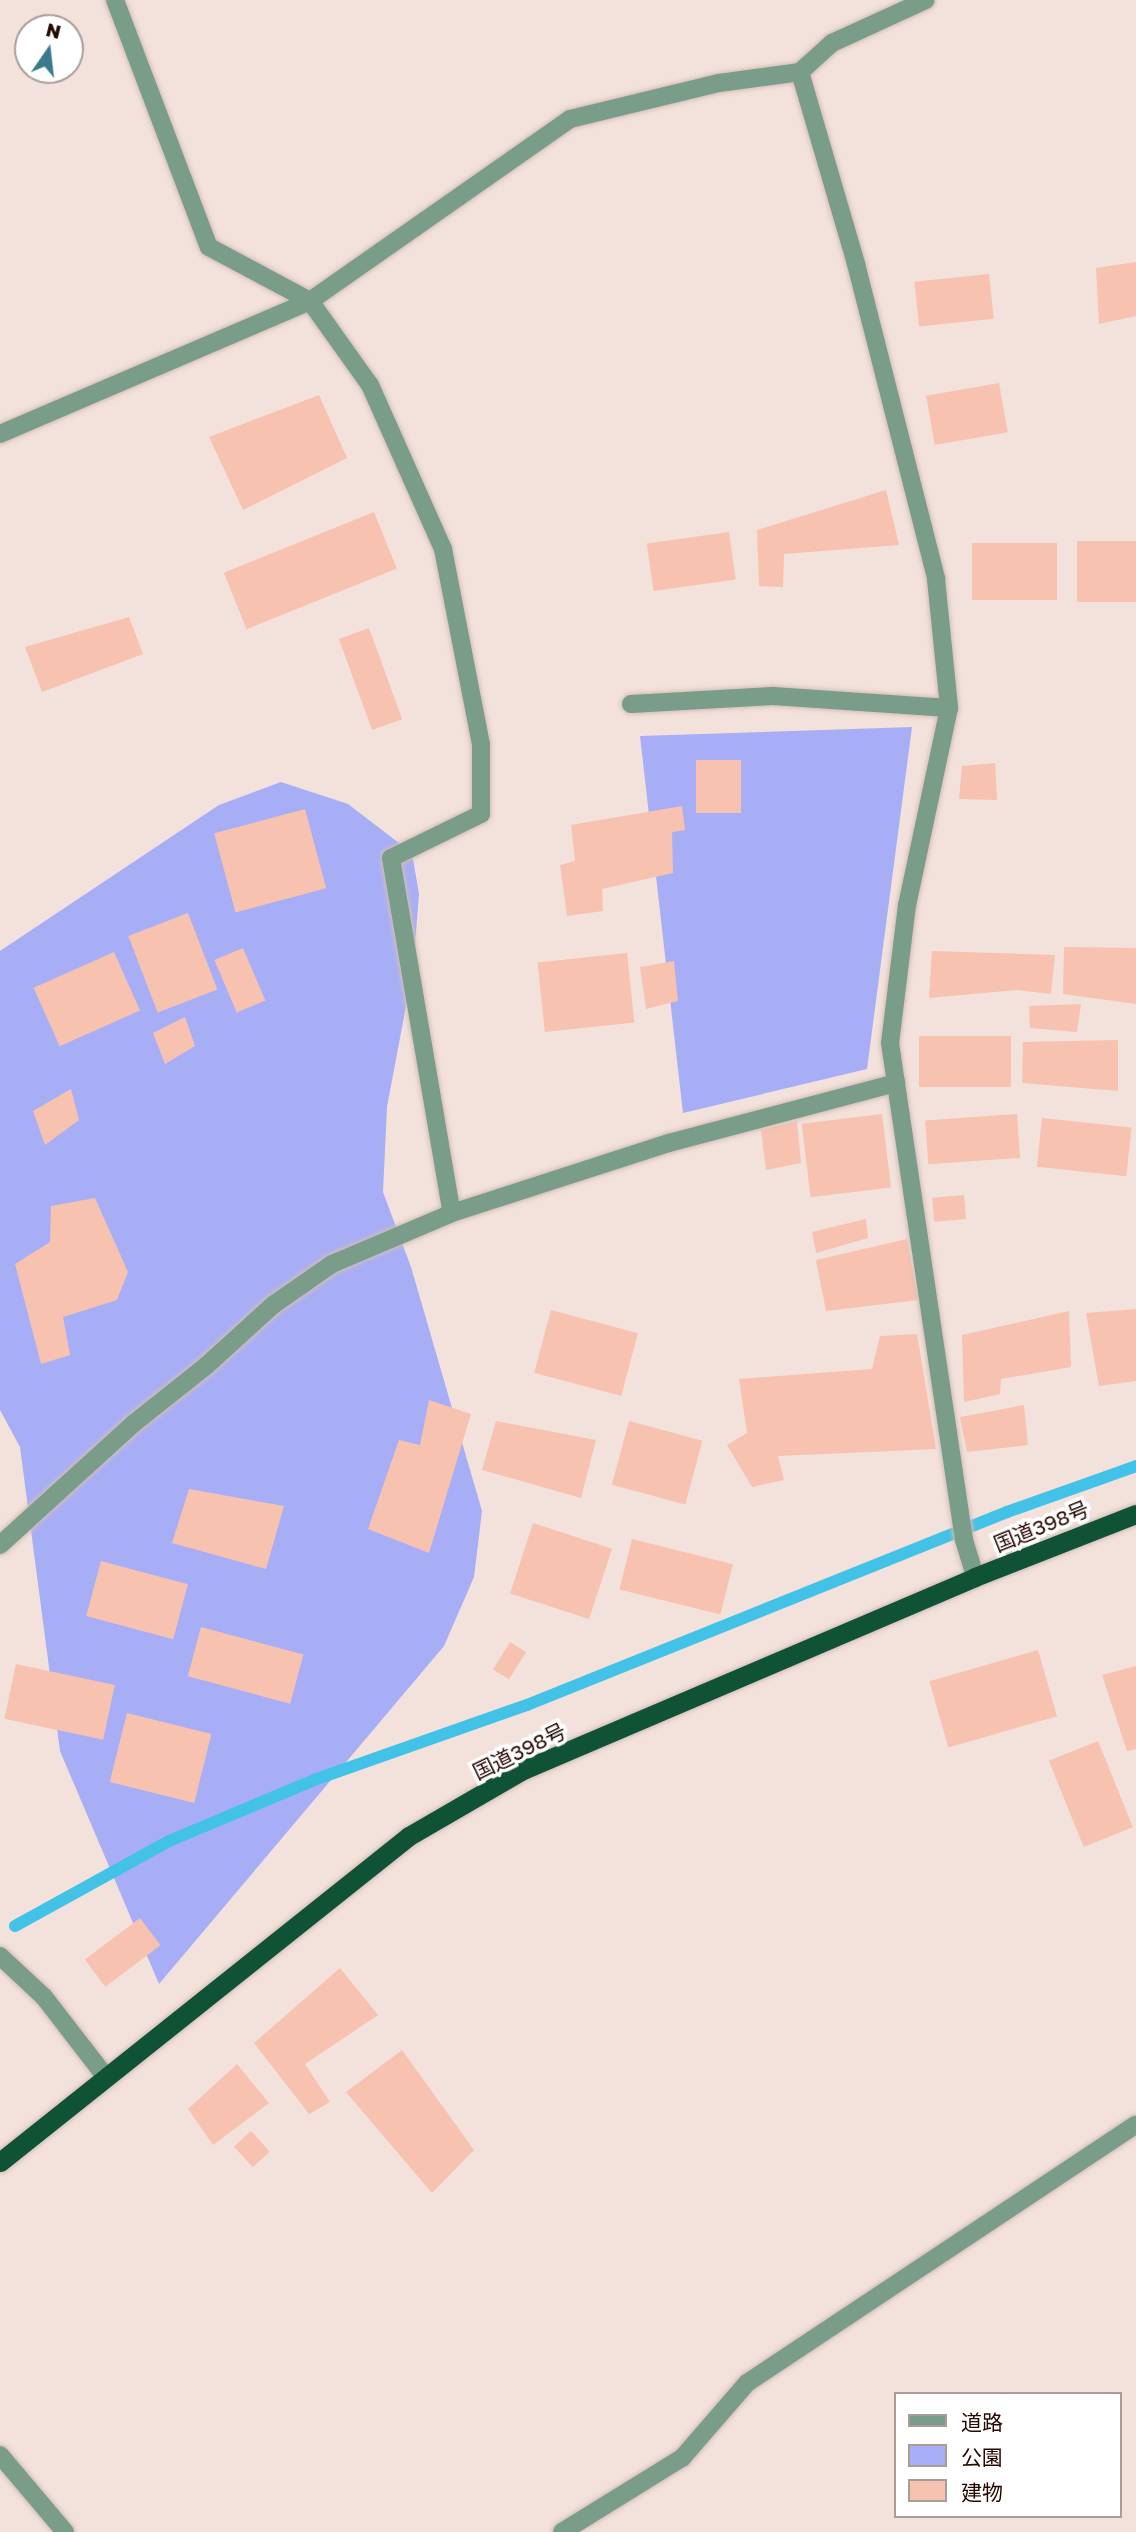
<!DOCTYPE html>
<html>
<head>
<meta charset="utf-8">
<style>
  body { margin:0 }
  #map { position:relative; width:1136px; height:2532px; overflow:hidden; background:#f3e1db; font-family:"Golos Text","Noto Sans JP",sans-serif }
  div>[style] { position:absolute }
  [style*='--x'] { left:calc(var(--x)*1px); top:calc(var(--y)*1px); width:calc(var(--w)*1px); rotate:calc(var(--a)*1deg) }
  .green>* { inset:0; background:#a8aef6 }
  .stream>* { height:12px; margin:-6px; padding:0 6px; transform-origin:6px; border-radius:6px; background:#42c2e6 }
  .building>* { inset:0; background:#f7c2b0; transform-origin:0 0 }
  .roads { filter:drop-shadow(0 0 2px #d2beb8) drop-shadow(0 0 2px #d2beb8) }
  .service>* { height:18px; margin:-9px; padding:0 9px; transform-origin:9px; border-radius:9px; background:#799d89 }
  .minor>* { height:18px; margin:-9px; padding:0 9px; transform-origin:9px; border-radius:9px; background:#799d89 }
  .trunk>* { height:19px; margin:-9.5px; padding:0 9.5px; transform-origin:9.5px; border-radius:9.5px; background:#0f5236 }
  span { translate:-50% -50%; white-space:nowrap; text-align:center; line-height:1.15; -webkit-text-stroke:7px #fff; paint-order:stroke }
  .street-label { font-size:21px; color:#270901 }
  .legend { position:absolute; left:894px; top:2392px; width:228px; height:126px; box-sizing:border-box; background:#fff; border:2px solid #a99d99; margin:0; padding:9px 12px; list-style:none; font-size:21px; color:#270901 }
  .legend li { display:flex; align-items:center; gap:14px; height:35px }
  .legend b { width:35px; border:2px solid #a99d99 }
  .north { position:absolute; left:14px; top:14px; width:70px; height:70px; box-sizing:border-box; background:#fff; border:2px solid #a99d99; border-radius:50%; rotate:14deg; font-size:19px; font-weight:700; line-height:28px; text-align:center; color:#270901 }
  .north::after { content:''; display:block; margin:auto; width:24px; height:32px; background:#3a7a8e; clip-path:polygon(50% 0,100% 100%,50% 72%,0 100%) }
</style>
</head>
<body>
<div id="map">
  <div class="green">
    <div style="clip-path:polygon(912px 727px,867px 1069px,683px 1113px,640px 736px)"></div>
    <div style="clip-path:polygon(281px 782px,348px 804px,412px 853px,419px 894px,413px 969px,387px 1107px,383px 1192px,411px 1267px,482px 1511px,474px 1577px,444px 1646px,159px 1984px,60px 1751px,20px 1447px,0 1410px,0 951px,219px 805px)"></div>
  </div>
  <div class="stream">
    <div style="--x:15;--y:1926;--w:176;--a:-28.9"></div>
    <div style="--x:169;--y:1841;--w:157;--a:-22.8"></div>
    <div style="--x:314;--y:1780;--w:226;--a:-19.4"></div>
    <div style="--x:527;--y:1705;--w:517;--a:-21.9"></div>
    <div style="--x:1007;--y:1512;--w:137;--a:-19.6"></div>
  </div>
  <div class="building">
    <div style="clip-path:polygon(1136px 262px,1136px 316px,1099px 324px,1096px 268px)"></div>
    <div style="left:989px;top:274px;width:45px;height:75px;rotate:84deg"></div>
    <div style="left:999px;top:383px;width:50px;height:74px;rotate:80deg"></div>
    <div style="clip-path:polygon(319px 395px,347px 458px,243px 510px,209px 437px)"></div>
    <div style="clip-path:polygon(886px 490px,899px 545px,784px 554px,783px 587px,759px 586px,757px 530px)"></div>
    <div style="left:374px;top:512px;width:61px;height:162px;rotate:68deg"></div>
    <div style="left:729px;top:532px;width:48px;height:83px;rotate:82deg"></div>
    <div style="left:1136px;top:541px;width:61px;height:59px;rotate:90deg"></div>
    <div style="left:1057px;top:543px;width:57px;height:85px;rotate:90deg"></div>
    <div style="clip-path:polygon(129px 617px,143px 654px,42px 692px,25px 647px)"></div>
    <div style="left:369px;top:628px;width:97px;height:32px;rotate:70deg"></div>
    <div style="left:696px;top:760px;width:45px;height:53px"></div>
    <div style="clip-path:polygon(995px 763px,997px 800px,959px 799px,962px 766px)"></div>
    <div style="clip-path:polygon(682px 806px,685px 830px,672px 832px,673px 873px,602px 889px,603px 911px,567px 916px,560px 865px,575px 861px,571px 825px)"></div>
    <div style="left:305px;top:809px;width:82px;height:94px;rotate:75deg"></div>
    <div style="left:188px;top:913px;width:82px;height:64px;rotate:69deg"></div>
    <div style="clip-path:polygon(1064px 947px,1136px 948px,1136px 1004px,1063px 994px)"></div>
    <div style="left:243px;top:948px;width:57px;height:31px;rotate:67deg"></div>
    <div style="clip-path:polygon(932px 951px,1055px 955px,1051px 994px,1017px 990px,929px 998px)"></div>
    <div style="left:114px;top:952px;width:64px;height:88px;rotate:66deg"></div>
    <div style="left:627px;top:953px;width:70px;height:90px;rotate:84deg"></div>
    <div style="clip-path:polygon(674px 961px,678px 1001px,646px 1009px,640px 967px)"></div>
    <div style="clip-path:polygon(1081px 1004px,1077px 1032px,1030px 1028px,1029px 1006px)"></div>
    <div style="clip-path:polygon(185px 1017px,195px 1046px,165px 1064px,153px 1033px)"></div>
    <div style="left:919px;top:1036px;width:92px;height:51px"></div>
    <div style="clip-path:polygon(1118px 1040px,1118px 1091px,1022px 1083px,1023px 1042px)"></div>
    <div style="clip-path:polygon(71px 1089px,79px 1120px,45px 1145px,33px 1111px)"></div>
    <div style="left:882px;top:1114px;width:74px;height:81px;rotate:83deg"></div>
    <div style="left:1017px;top:1114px;width:44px;height:92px;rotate:86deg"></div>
    <div style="left:1042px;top:1118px;width:90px;height:49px;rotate:6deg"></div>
    <div style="clip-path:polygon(797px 1121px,801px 1163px,766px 1170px,761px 1130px)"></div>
    <div style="left:964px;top:1195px;width:24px;height:32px;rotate:85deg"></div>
    <div style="clip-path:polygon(95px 1198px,128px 1272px,117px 1300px,63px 1317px,70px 1355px,41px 1364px,15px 1264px,50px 1242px,51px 1206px)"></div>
    <div style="clip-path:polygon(866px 1219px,868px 1238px,816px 1253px,812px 1232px)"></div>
    <div style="clip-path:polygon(907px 1239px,918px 1300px,826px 1311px,816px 1260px)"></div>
    <div style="clip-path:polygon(1136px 1309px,1136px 1381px,1099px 1386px,1086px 1313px)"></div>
    <div style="left:551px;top:1310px;width:90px;height:65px;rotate:15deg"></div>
    <div style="clip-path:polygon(1069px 1311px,1071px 1367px,1001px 1379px,1000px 1394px,964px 1402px,962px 1335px)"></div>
    <div style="clip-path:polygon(917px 1334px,936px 1449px,778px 1456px,784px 1480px,752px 1487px,727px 1445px,747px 1433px,739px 1379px,872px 1369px,880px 1336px)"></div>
    <div style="clip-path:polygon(429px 1400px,471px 1414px,429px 1553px,368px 1529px,399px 1440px,420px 1445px)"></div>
    <div style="clip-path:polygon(1024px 1405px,1028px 1445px,967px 1452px,960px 1417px)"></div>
    <div style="clip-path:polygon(496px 1421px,596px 1440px,581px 1498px,482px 1470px)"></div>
    <div style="left:629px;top:1421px;width:76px;height:66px;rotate:15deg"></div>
    <div style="clip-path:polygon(189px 1489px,284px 1506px,266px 1569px,172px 1543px)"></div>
    <div style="left:533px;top:1523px;width:83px;height:74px;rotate:18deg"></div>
    <div style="left:632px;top:1539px;width:104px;height:52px;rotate:14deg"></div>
    <div style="left:101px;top:1561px;width:90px;height:57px;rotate:15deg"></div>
    <div style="left:201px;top:1627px;width:106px;height:51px;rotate:15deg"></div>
    <div style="left:510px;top:1642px;width:19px;height:32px;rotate:32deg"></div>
    <div style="left:1038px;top:1650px;width:69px;height:113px;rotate:74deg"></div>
    <div style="left:16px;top:1664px;width:101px;height:56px;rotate:12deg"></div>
    <div style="clip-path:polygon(1136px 1666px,1136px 1749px,1127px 1751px,1102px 1675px)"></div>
    <div style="left:127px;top:1713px;width:87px;height:71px;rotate:14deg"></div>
    <div style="left:1098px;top:1741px;width:93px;height:53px;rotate:68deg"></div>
    <div style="left:140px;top:1918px;width:34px;height:69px;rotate:53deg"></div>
    <div style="clip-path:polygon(340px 1968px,378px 2015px,305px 2064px,330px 2102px,309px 2114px,254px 2043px)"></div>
    <div style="clip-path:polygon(402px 2050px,474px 2150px,432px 2193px,346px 2092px)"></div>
    <div style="clip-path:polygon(237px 2064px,269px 2103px,213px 2145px,188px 2109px)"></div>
    <div style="left:251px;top:2131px;width:28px;height:23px;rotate:48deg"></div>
  </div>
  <div class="roads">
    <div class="service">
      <div style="--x:631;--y:704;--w:142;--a:-3.2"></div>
      <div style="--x:773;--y:696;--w:176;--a:3.9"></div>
    </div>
    <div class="minor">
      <div style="--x:115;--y:0;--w:264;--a:69.2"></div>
      <div style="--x:209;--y:247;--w:115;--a:28.1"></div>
      <div style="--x:310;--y:301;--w:103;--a:54.5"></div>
      <div style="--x:370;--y:385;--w:180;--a:66"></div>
      <div style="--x:443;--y:549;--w:199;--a:79"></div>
      <div style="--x:481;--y:744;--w:70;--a:90"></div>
      <div style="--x:481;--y:814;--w:100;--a:153.9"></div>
      <div style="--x:391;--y:858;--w:360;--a:80.3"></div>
      <div style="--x:800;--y:72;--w:200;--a:73.7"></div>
      <div style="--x:856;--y:264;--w:325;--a:75.7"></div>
      <div style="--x:936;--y:579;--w:130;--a:84.2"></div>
      <div style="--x:949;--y:708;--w:201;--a:102"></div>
      <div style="--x:907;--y:905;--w:139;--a:97"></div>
      <div style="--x:890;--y:1043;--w:502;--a:81.53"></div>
      <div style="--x:964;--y:1540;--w:39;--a:73"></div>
      <div style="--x:0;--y:434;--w:337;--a:-23.2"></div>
      <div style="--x:310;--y:301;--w:317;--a:-35"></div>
      <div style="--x:570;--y:119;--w:153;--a:-13.6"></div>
      <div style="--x:719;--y:83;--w:82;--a:-7.7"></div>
      <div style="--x:800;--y:72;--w:43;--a:-42.2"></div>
      <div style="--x:832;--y:43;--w:103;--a:-24.6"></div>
      <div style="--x:0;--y:1545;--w:180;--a:-42.3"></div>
      <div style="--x:133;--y:1424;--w:93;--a:-38.5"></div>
      <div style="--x:206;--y:1366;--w:91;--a:-42.3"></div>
      <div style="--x:273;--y:1305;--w:72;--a:-34.8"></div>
      <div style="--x:332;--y:1264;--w:130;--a:-23"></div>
      <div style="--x:452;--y:1213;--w:228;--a:-17.9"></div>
      <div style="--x:669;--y:1143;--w:235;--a:-14.8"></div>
      <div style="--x:0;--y:1956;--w:60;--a:43"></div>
      <div style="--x:44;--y:1997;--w:100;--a:52.3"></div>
      <div style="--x:0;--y:2455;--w:101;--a:49.8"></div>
      <div style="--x:562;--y:2532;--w:141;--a:-31.7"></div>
      <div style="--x:682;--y:2458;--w:99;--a:-49.1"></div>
      <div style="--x:747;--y:2383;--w:467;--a:-33.6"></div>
    </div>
    <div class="trunk">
      <div style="--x:0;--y:2162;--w:523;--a:-38.56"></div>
      <div style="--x:409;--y:1836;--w:132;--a:-30.1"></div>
      <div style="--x:523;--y:1770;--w:491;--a:-23.1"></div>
      <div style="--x:975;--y:1577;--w:173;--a:-21.4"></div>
    </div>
  </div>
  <div class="street-label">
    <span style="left:1041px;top:1526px;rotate:-22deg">国道398号</span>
    <span style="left:519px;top:1751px;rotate:-26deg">国道398号</span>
  </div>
  <ul class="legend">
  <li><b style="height:9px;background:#799d89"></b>道路</li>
  <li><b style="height:19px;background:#a8aef6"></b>公園</li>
  <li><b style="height:19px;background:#f7c2b0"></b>建物</li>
  </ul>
  <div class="north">N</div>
</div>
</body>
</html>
